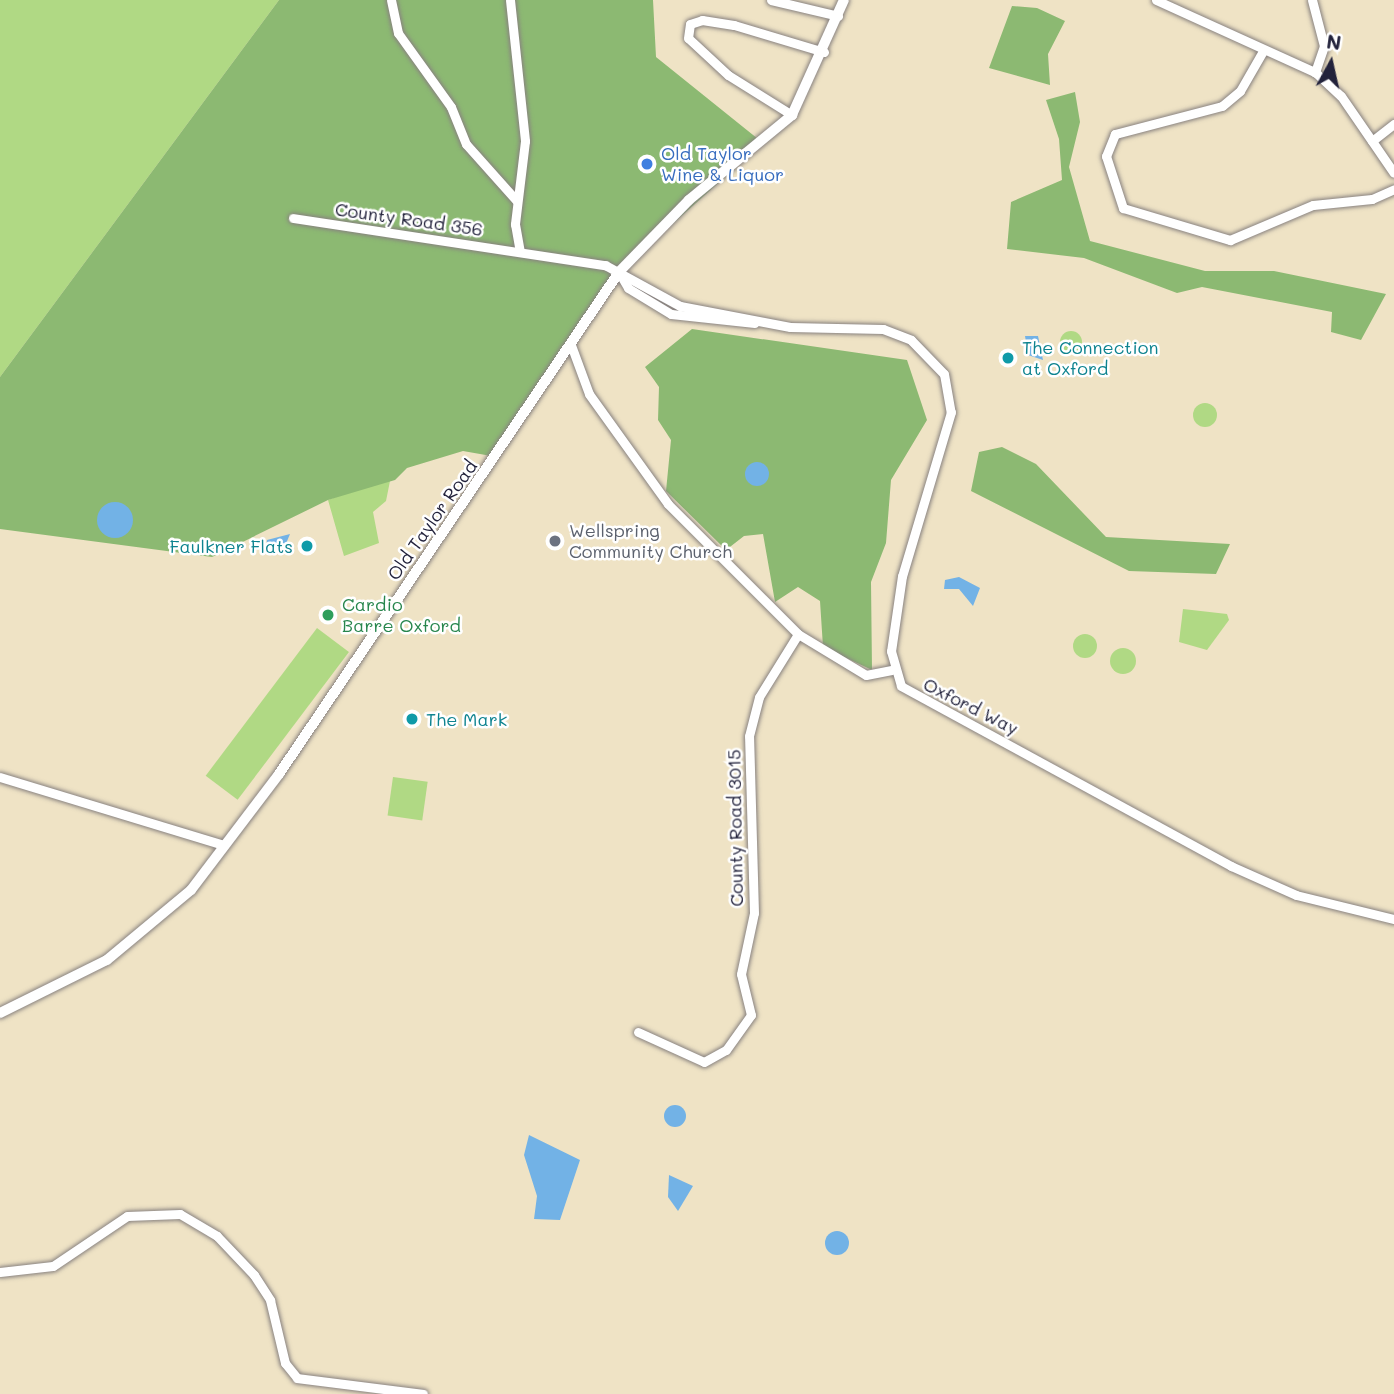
<!DOCTYPE html>
<html>
<head>
<meta charset="utf-8">
<style>
  body { margin:0 }
  #map { position:relative; width:1394px; height:1394px; overflow:hidden; background:#efe3c5; font-family:Mali,sans-serif }
  div>[style] { position:absolute }
  [style*='--x'] { left:calc(var(--x)*1px); top:calc(var(--y)*1px); width:calc(var(--w)*1px); rotate:calc(var(--a)*1deg) }
  .green>* { inset:0; background:#b0d984; transform-origin:0 0 }
  .round { border-radius:50% }
  .forest>* { inset:0; background:#8cb972 }
  .water>* { inset:0; background:#72b2e6 }
  .roads { filter:drop-shadow(0 0 2px #888280) drop-shadow(0 0 2px #888280) }
  .minor>* { height:9px; margin:-4.5px; padding:0 4.5px; transform-origin:4.5px; border-radius:4.5px; background:#fff }
  .tertiary>* { height:10px; margin:-5px; padding:0 5px; transform-origin:5px; border-radius:5px; background:#fff }
  .dots>* { width:19px; height:19px; translate:-50% -50%; box-sizing:border-box; border:4px solid #fff; border-radius:50% }
  span { translate:-50% -50%; white-space:nowrap; text-align:center; line-height:1.15; -webkit-text-stroke:5px #fff; paint-order:stroke }
  .shop-label { font-size:18px; color:#366cbe }
  .left { translate:0 -50%; text-align:left }
  .street-label { font-size:18px; color:#22223b }
  .culture-label { font-size:18px; color:#0d838f }
  .right { translate:-100% -50%; text-align:right }
  .worship-label { font-size:18px; color:#5b616d }
  .leisure-label { font-size:18px; color:#27864d }
  .north { position:absolute; left:1296px; top:28px; width:70px; height:70px; -webkit-text-stroke:5px #fff; paint-order:stroke; rotate:8deg; font-size:19px; font-weight:700; line-height:28px; text-align:center; color:#22223b }
  .north::after { content:''; display:block; margin:auto; width:24px; height:32px; background:#22223b; clip-path:polygon(50% 0,100% 100%,50% 72%,0 100%) }
</style>
</head>
<body>
<div id="map">
  <div class="green">
    <div style="clip-path:polygon(0 0,279px 0,0 377px)"></div>
    <div class="round" style="left:1060px;top:331px;width:22px;height:22px"></div>
    <div class="round" style="left:1193px;top:403px;width:24px;height:24px"></div>
    <div style="clip-path:polygon(391px 476px,386px 501px,373px 512px,379px 543px,344px 556px,328px 500px)"></div>
    <div style="clip-path:polygon(1183px 609px,1227px 614px,1229px 620px,1207px 650px,1179px 642px)"></div>
    <div style="left:317px;top:628px;width:40px;height:185px;rotate:37deg"></div>
    <div class="round" style="left:1073px;top:634px;width:24px;height:24px"></div>
    <div class="round" style="left:1110px;top:648px;width:26px;height:26px"></div>
    <div style="left:393px;top:777px;width:35px;height:39px;rotate:8deg"></div>
  </div>
  <div class="forest">
    <div style="clip-path:polygon(279px 0,653px 0,656px 57px,763px 143px,619px 272px,497px 457px,463px 451px,407px 468px,395px 480px,328px 500px,212px 557px,0 529px,0 377px)"></div>
    <div style="clip-path:polygon(1012px 6px,1037px 8px,1065px 21px,1048px 54px,1050px 85px,989px 68px)"></div>
    <div style="clip-path:polygon(1075px 92px,1080px 122px,1069px 167px,1090px 241px,1205px 271px,1274px 271px,1386px 294px,1361px 340px,1331px 332px,1332px 312px,1202px 287px,1177px 293px,1084px 258px,1007px 249px,1011px 202px,1062px 180px,1059px 139px,1046px 100px)"></div>
    <div style="clip-path:polygon(692px 329px,907px 360px,927px 420px,891px 480px,886px 543px,871px 582px,872px 670px,823px 647px,820px 601px,798px 587px,775px 602px,763px 534px,744px 536px,726px 550px,666px 491px,671px 440px,658px 420px,659px 387px,645px 367px)"></div>
    <div style="clip-path:polygon(1002px 447px,1036px 464px,1106px 537px,1230px 544px,1216px 574px,1129px 571px,971px 491px,979px 452px)"></div>
  </div>
  <div class="water">
    <div style="clip-path:polygon(1025px 336px,1038px 336px,1043px 360px,1028px 355px)"></div>
    <div class="round" style="left:745px;top:462px;width:24px;height:24px"></div>
    <div class="round" style="left:97px;top:502px;width:36px;height:36px"></div>
    <div style="clip-path:polygon(290px 534px,285px 546px,266px 548px,267px 540px)"></div>
    <div style="clip-path:polygon(959px 577px,980px 588px,973px 606px,959px 589px,944px 589px,945px 580px)"></div>
    <div class="round" style="left:664px;top:1105px;width:22px;height:22px"></div>
    <div style="clip-path:polygon(529px 1135px,580px 1160px,560px 1220px,534px 1219px,537px 1196px,524px 1155px)"></div>
    <div style="clip-path:polygon(669px 1175px,693px 1186px,678px 1211px,668px 1197px)"></div>
    <div class="round" style="left:825px;top:1231px;width:24px;height:24px"></div>
  </div>
  <div class="roads">
    <div class="minor">
      <div style="--x:391;--y:0;--w:34;--a:78"></div>
      <div style="--x:398;--y:33;--w:91;--a:54.4"></div>
      <div style="--x:451;--y:107;--w:40;--a:68"></div>
      <div style="--x:466;--y:144;--w:76;--a:48.2"></div>
      <div style="--x:510;--y:0;--w:142;--a:83.9"></div>
      <div style="--x:525;--y:141;--w:84;--a:96.9"></div>
      <div style="--x:515;--y:224;--w:27;--a:80"></div>
      <div style="--x:771;--y:0;--w:69;--a:13.4"></div>
      <div style="--x:1156;--y:0;--w:175;--a:24.4"></div>
      <div style="--x:1315;--y:72;--w:35;--a:43"></div>
      <div style="--x:1341;--y:96;--w:93;--a:55.5"></div>
      <div style="--x:1312;--y:0;--w:48;--a:75.4"></div>
      <div style="--x:1324;--y:46;--w:28;--a:109"></div>
      <div style="--x:1263;--y:51;--w:46;--a:119.9"></div>
      <div style="--x:1240;--y:91;--w:23;--a:140"></div>
      <div style="--x:1222;--y:106;--w:111;--a:165.3"></div>
      <div style="--x:1115;--y:134;--w:24;--a:112"></div>
      <div style="--x:1106;--y:156;--w:55;--a:71.9"></div>
      <div style="--x:1123;--y:208;--w:112;--a:16.7"></div>
      <div style="--x:1230;--y:240;--w:90;--a:-22.9"></div>
      <div style="--x:1313;--y:205;--w:59;--a:-5.8"></div>
      <div style="--x:1372;--y:199;--w:24;--a:-24"></div>
      <div style="--x:792;--y:115;--w:75;--a:-148"></div>
      <div style="--x:728;--y:75;--w:54;--a:-137.2"></div>
      <div style="--x:688;--y:38;--w:14;--a:-82"></div>
      <div style="--x:690;--y:24;--w:13;--a:-18"></div>
      <div style="--x:702;--y:20;--w:32;--a:9"></div>
      <div style="--x:734;--y:25;--w:94;--a:16.7"></div>
      <div style="--x:1372;--y:141;--w:28;--a:-38"></div>
      <div style="--x:293;--y:218;--w:316;--a:8.6"></div>
      <div style="--x:605;--y:265;--w:85;--a:28.7"></div>
      <div style="--x:680;--y:306;--w:112;--a:10.8"></div>
      <div style="--x:790;--y:327;--w:93;--a:1.2"></div>
      <div style="--x:883;--y:329;--w:30;--a:21"></div>
      <div style="--x:911;--y:340;--w:47;--a:45.9"></div>
      <div style="--x:944;--y:374;--w:39;--a:80"></div>
      <div style="--x:951;--y:412;--w:171;--a:106.6"></div>
      <div style="--x:902;--y:576;--w:76;--a:98.3"></div>
      <div style="--x:891;--y:651;--w:36;--a:74"></div>
      <div style="--x:901;--y:686;--w:376;--a:28.6"></div>
      <div style="--x:1231;--y:866;--w:71;--a:24"></div>
      <div style="--x:1296;--y:895;--w:101;--a:13.8"></div>
      <div style="--x:620;--y:274;--w:16;--a:60"></div>
      <div style="--x:628;--y:288;--w:50;--a:31.2"></div>
      <div style="--x:671;--y:314;--w:84;--a:6.1"></div>
      <div style="--x:571;--y:345;--w:52;--a:69.8"></div>
      <div style="--x:589;--y:394;--w:135;--a:54.3"></div>
      <div style="--x:668;--y:504;--w:184;--a:45"></div>
      <div style="--x:798;--y:634;--w:79;--a:31.1"></div>
      <div style="--x:866;--y:675;--w:26;--a:-11"></div>
      <div style="--x:0;--y:777;--w:234;--a:16.9"></div>
      <div style="--x:638;--y:1032;--w:72;--a:24.4"></div>
      <div style="--x:704;--y:1062;--w:25;--a:-29"></div>
      <div style="--x:726;--y:1050;--w:43;--a:-54.5"></div>
      <div style="--x:751;--y:1015;--w:42;--a:-103.7"></div>
      <div style="--x:741;--y:974;--w:62;--a:-78"></div>
      <div style="--x:754;--y:913;--w:177;--a:-91.6"></div>
      <div style="--x:749;--y:736;--w:40;--a:-75.6"></div>
      <div style="--x:759;--y:697;--w:74;--a:-58.2"></div>
      <div style="--x:0;--y:1272;--w:53;--a:-6.5"></div>
      <div style="--x:53;--y:1266;--w:89;--a:-34"></div>
      <div style="--x:127;--y:1216;--w:53;--a:-2.2"></div>
      <div style="--x:180;--y:1214;--w:43;--a:30.7"></div>
      <div style="--x:217;--y:1236;--w:54;--a:46.5"></div>
      <div style="--x:254;--y:1275;--w:30;--a:57"></div>
      <div style="--x:270;--y:1300;--w:65;--a:76.6"></div>
      <div style="--x:285;--y:1363;--w:19;--a:51"></div>
      <div style="--x:297;--y:1378;--w:127;--a:7.2"></div>
    </div>
    <div class="tertiary">
      <div style="--x:0;--y:1013;--w:119;--a:-26.4"></div>
      <div style="--x:107;--y:960;--w:109;--a:-39.8"></div>
      <div style="--x:191;--y:890;--w:146;--a:-52.8"></div>
      <div style="--x:279;--y:774;--w:606;--a:-55.89"></div>
      <div style="--x:619;--y:272;--w:100;--a:-45.8"></div>
      <div style="--x:689;--y:200;--w:134;--a:-39.5"></div>
      <div style="--x:792;--y:115;--w:126;--a:-65.7"></div>
    </div>
  </div>
  <div class="dots">
    <div style="left:647px;top:164px;background:#3f7fe0"></div>
    <div style="left:1008px;top:358px;background:#0f9aa8"></div>
    <div style="left:555px;top:541px;background:#6b7280"></div>
    <div style="left:307px;top:546px;background:#0f9aa8"></div>
    <div style="left:328px;top:615px;background:#2e9e5b"></div>
    <div style="left:412px;top:719px;background:#0f9aa8"></div>
  </div>
  <div class="shop-label">
    <span class="left" style="left:661px;top:164px">Old Taylor<br>Wine &amp; Liquor</span>
  </div>
  <div class="street-label">
    <span style="left:409px;top:219px;rotate:8deg">County Road 356</span>
    <span style="left:432px;top:520px;rotate:-55deg">Old Taylor Road</span>
    <span style="left:971px;top:706px;rotate:27deg">Oxford Way</span>
    <span style="left:735px;top:828px;rotate:-91deg">County Road 3015</span>
  </div>
  <div class="culture-label">
    <span class="left" style="left:1022px;top:358px">The Connection<br>at Oxford</span>
    <span class="right" style="left:293px;top:546px">Faulkner Flats</span>
    <span class="left" style="left:426px;top:719px">The Mark</span>
  </div>
  <div class="worship-label">
    <span class="left" style="left:569px;top:541px">Wellspring<br>Community Church</span>
  </div>
  <div class="leisure-label">
    <span class="left" style="left:342px;top:615px">Cardio<br>Barre Oxford</span>
  </div>
  <div class="north">N</div>
</div>
</body>
</html>
